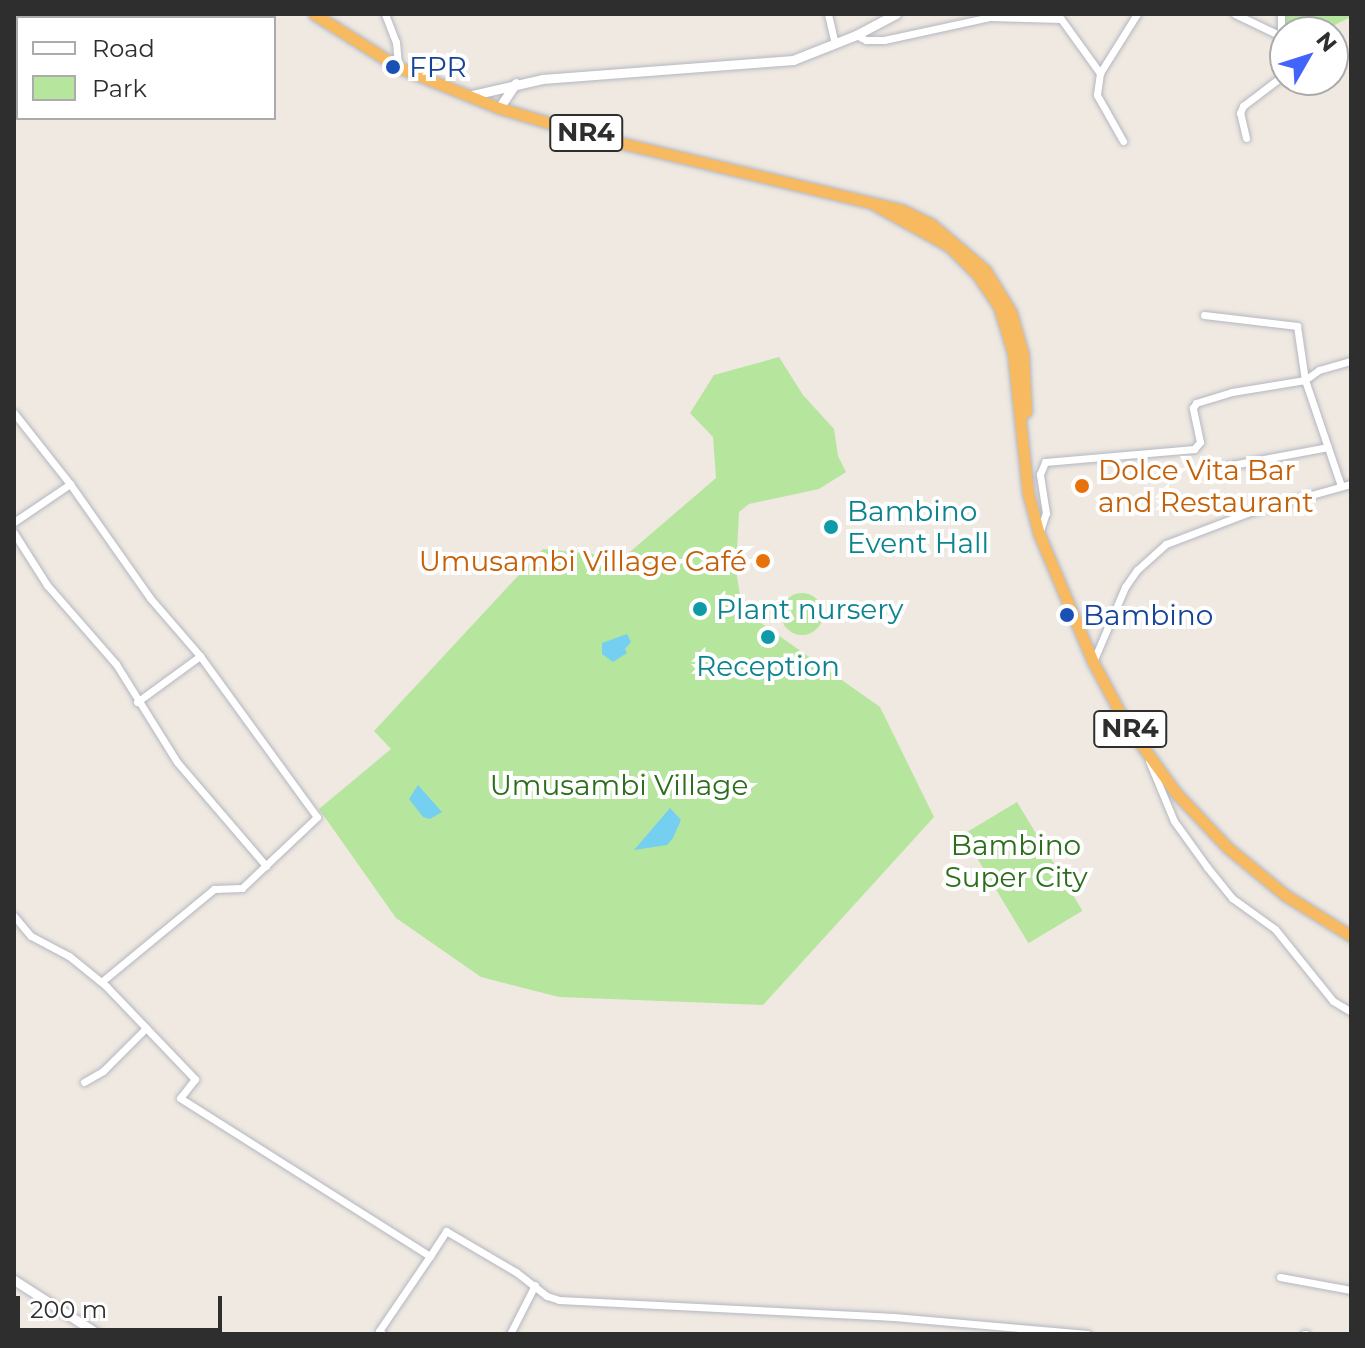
<!DOCTYPE html>
<html>
<head>
<meta charset="utf-8">
<style>
  body { margin:0 }
  #map { position:relative; width:1365px; height:1348px; overflow:hidden; background:#efe9e1; font-family:Montserrat,sans-serif }
  div>[style] { position:absolute }
  [style*='--x'] { left:calc(var(--x)*1px); top:calc(var(--y)*1px); width:calc(var(--w)*1px); rotate:calc(var(--a)*1deg) }
  .green>* { inset:0; background:#b6e59e; transform-origin:0 0 }
  .round { border-radius:50% }
  .water>* { inset:0; background:#75cff0 }
  .roads { filter:drop-shadow(0 0 2px #b4b7c1) drop-shadow(0 0 2px #b4b7c1) }
  .minor>* { height:7px; margin:-3.5px; padding:0 3.5px; transform-origin:3.5px; border-radius:3.5px; background:#fff }
  .tertiary>* { height:9px; margin:-4.5px; padding:0 4.5px; transform-origin:4.5px; border-radius:4.5px; background:#fff }
  .trunk>* { height:11px; margin:-5.5px; padding:0 5.5px; transform-origin:5.5px; border-radius:5.5px; background:#f8ba60 }
  .dots>* { width:22px; height:22px; translate:-50% -50%; box-sizing:border-box; border:4px solid #fff; border-radius:50% }
  span { translate:-50% -50%; white-space:nowrap; text-align:center; line-height:1.15; -webkit-text-stroke:8px #fff; paint-order:stroke }
  .shield-label span { padding:2px 6px; background:#fff; border:2px solid; border-radius:6px; -webkit-text-stroke-width:0 }
  .shield-label { font-size:26px; color:#2e2e2e; font-weight:700 }
  .transit-label { font-size:28px; color:#164399 }
  .left { translate:0 -50%; text-align:left }
  .food-label { font-size:28px; color:#c56008 }
  .right { translate:-100% -50%; text-align:right }
  .culture-label { font-size:28px; color:#0d838f }
  .park-label { font-size:28px; color:#2c6e1b }
  .frame { position:absolute; inset:0; border:16px solid #2e2e2e; pointer-events:none }
  .legend { position:absolute; left:16px; top:16px; width:260px; height:104px; box-sizing:border-box; background:#fff; border:2px solid #ababab; margin:0; padding:10px 14px; list-style:none; font-size:24px; color:#2e2e2e }
  .legend li { display:flex; align-items:center; gap:16px; height:40px }
  .legend b { width:40px; border:2px solid #ababab }
  .north { position:absolute; left:1269px; top:16px; width:80px; height:80px; box-sizing:border-box; background:#fff; border:2px solid #ababab; border-radius:50%; rotate:51deg; font-size:22px; font-weight:700; line-height:32px; text-align:center; color:#2e2e2e }
  .north::after { content:''; display:block; margin:auto; width:28px; height:36px; background:#4264fb; clip-path:polygon(50% 0,100% 100%,50% 72%,0 100%) }
  .scale { position:absolute; left:16px; top:1296px; width:206px; height:36px; box-sizing:border-box; border:4px solid #2e2e2e; border-top:0; padding-left:10px; font-size:24px; line-height:28px; white-space:nowrap; color:#2e2e2e; -webkit-text-stroke:6px #fff; paint-order:stroke }
</style>
</head>
<body>
<div id="map">
  <div class="green">
    <div style="clip-path:polygon(1283px 14px,1351px 14px,1351px 17px,1320px 32px,1285px 32px,1285px 35px,1282px 34px)"></div>
    <div style="clip-path:polygon(779px 357px,803px 395px,834px 429px,838px 456px,846px 472px,819px 489px,749px 504px,739px 512px,736px 570px,741px 601px,748px 614px,880px 707px,934px 817px,763px 1005px,559px 997px,481px 977px,396px 918px,319px 809px,391px 749px,374px 731px,543px 549px,624px 557px,716px 478px,713px 437px,690px 413px,714px 375px)"></div>
    <div class="round" style="left:781px;top:593px;width:42px;height:42px"></div>
    <div style="left:1017px;top:802px;width:127px;height:63px;rotate:59deg"></div>
  </div>
  <div class="water">
    <div style="clip-path:polygon(627px 634px,631px 642px,625px 649px,627px 653px,613px 662px,602px 654px,602px 643px)"></div>
    <div style="clip-path:polygon(418px 785px,442px 812px,430px 819px,423px 817px,409px 799px)"></div>
    <div style="clip-path:polygon(670px 808px,681px 820px,673px 838px,667px 845px,634px 850px)"></div>
  </div>
  <div class="roads">
    <div class="minor">
      <div style="--x:385;--y:14;--w:30;--a:69"></div>
      <div style="--x:396;--y:42;--w:25;--a:85"></div>
      <div style="--x:828;--y:14;--w:31;--a:77"></div>
      <div style="--x:1235;--y:14;--w:55;--a:25.6"></div>
      <div style="--x:856;--y:35;--w:11;--a:27"></div>
      <div style="--x:866;--y:40;--w:18;--a:0"></div>
      <div style="--x:884;--y:40;--w:108;--a:-12.2"></div>
      <div style="--x:990;--y:17;--w:71;--a:1.6"></div>
      <div style="--x:1061;--y:19;--w:67;--a:54.2"></div>
      <div style="--x:1100;--y:73;--w:22;--a:98"></div>
      <div style="--x:1097;--y:95;--w:53;--a:60.5"></div>
      <div style="--x:1281;--y:36;--w:22;--a:-90"></div>
      <div style="--x:1100;--y:73;--w:70;--a:-57.9"></div>
      <div style="--x:1246;--y:138;--w:26;--a:-103"></div>
      <div style="--x:1240;--y:113;--w:8;--a:-67"></div>
      <div style="--x:1243;--y:106;--w:53;--a:-37.3"></div>
      <div style="--x:1204;--y:315;--w:94;--a:6.7"></div>
      <div style="--x:1297;--y:326;--w:55;--a:81.6"></div>
      <div style="--x:1305;--y:380;--w:112;--a:71.2"></div>
      <div style="--x:14;--y:413;--w:90;--a:51.7"></div>
      <div style="--x:70;--y:484;--w:139;--a:54.9"></div>
      <div style="--x:150;--y:598;--w:77;--a:49.2"></div>
      <div style="--x:200;--y:656;--w:199;--a:54"></div>
      <div style="--x:317;--y:817;--w:103;--a:136.6"></div>
      <div style="--x:242;--y:888;--w:28;--a:178"></div>
      <div style="--x:214;--y:889;--w:146;--a:140.5"></div>
      <div style="--x:1216;--y:468;--w:114;--a:-10.6"></div>
      <div style="--x:14;--y:522;--w:68;--a:-34.2"></div>
      <div style="--x:14;--y:533;--w:62;--a:57.6"></div>
      <div style="--x:47;--y:585;--w:105;--a:48.9"></div>
      <div style="--x:116;--y:664;--w:115;--a:58.1"></div>
      <div style="--x:177;--y:762;--w:137;--a:49.4"></div>
      <div style="--x:1039;--y:534;--w:22;--a:-72"></div>
      <div style="--x:1046;--y:513;--w:39;--a:-99"></div>
      <div style="--x:1040;--y:474;--w:13;--a:-67"></div>
      <div style="--x:1045;--y:462;--w:150;--a:-5"></div>
      <div style="--x:1194;--y:449;--w:9;--a:-49"></div>
      <div style="--x:1200;--y:442;--w:35;--a:-102"></div>
      <div style="--x:1193;--y:408;--w:6;--a:-59"></div>
      <div style="--x:1196;--y:403;--w:38;--a:-17"></div>
      <div style="--x:1232;--y:392;--w:74;--a:-9.3"></div>
      <div style="--x:1305;--y:380;--w:17;--a:-36"></div>
      <div style="--x:1319;--y:370;--w:33;--a:-16"></div>
      <div style="--x:1093;--y:662;--w:82;--a:-66.9"></div>
      <div style="--x:1125;--y:587;--w:21;--a:-55"></div>
      <div style="--x:1137;--y:570;--w:39;--a:-42"></div>
      <div style="--x:1166;--y:544;--w:87;--a:-20.9"></div>
      <div style="--x:1247;--y:513;--w:108;--a:-15.6"></div>
      <div style="--x:137;--y:702;--w:78;--a:-36.1"></div>
      <div style="--x:1149;--y:761;--w:65;--a:67.4"></div>
      <div style="--x:1174;--y:821;--w:57;--a:54.3"></div>
      <div style="--x:1207;--y:867;--w:40;--a:51"></div>
      <div style="--x:1232;--y:898;--w:53;--a:35.8"></div>
      <div style="--x:1275;--y:929;--w:92;--a:51.1"></div>
      <div style="--x:1333;--y:1001;--w:21;--a:31"></div>
      <div style="--x:14;--y:916;--w:26;--a:50"></div>
      <div style="--x:31;--y:936;--w:43;--a:27.8"></div>
      <div style="--x:69;--y:956;--w:48;--a:39"></div>
      <div style="--x:106;--y:986;--w:129;--a:46.3"></div>
      <div style="--x:195;--y:1079;--w:24;--a:128"></div>
      <div style="--x:180;--y:1098;--w:296;--a:32.3"></div>
      <div style="--x:430;--y:1256;--w:30;--a:-57"></div>
      <div style="--x:446;--y:1231;--w:81;--a:30.4"></div>
      <div style="--x:516;--y:1272;--w:39;--a:38"></div>
      <div style="--x:547;--y:1296;--w:13;--a:18"></div>
      <div style="--x:559;--y:1300;--w:335;--a:2.9"></div>
      <div style="--x:894;--y:1317;--w:194;--a:5"></div>
      <div style="--x:84;--y:1082;--w:22;--a:-30"></div>
      <div style="--x:103;--y:1071;--w:61;--a:-45"></div>
      <div style="--x:1280;--y:1277;--w:72;--a:10.4"></div>
      <div style="--x:383;--y:1334;--w:5;--a:-143"></div>
      <div style="--x:379;--y:1331;--w:91;--a:-55.8"></div>
      <div style="--x:510;--y:1334;--w:55;--a:-63"></div>
      <div style="--x:1304;--y:1334;--w:2;--a:0"></div>
    </div>
    <div class="tertiary">
      <div style="--x:468;--y:96;--w:76;--a:-12.9"></div>
      <div style="--x:542;--y:79;--w:252;--a:-4.3"></div>
      <div style="--x:793;--y:60;--w:68;--a:-21.6"></div>
      <div style="--x:856;--y:35;--w:45;--a:-27.7"></div>
      <div style="--x:499;--y:108;--w:30;--a:-56"></div>
      <div style="--x:14;--y:1280;--w:100;--a:32.7"></div>
    </div>
    <div class="trunk">
      <div style="--x:314;--y:14;--w:99;--a:32.2"></div>
      <div style="--x:398;--y:67;--w:109;--a:22.1"></div>
      <div style="--x:499;--y:108;--w:105;--a:16.5"></div>
      <div style="--x:600;--y:138;--w:310;--a:13.4"></div>
      <div style="--x:902;--y:210;--w:32;--a:26"></div>
      <div style="--x:931;--y:224;--w:71;--a:40.4"></div>
      <div style="--x:985;--y:270;--w:49;--a:58.2"></div>
      <div style="--x:1011;--y:312;--w:44;--a:74.1"></div>
      <div style="--x:1023;--y:354;--w:58;--a:87"></div>
      <div style="--x:875;--y:205;--w:85;--a:29"></div>
      <div style="--x:949;--y:246;--w:40;--a:45"></div>
      <div style="--x:977;--y:274;--w:40;--a:56"></div>
      <div style="--x:999;--y:307;--w:48;--a:73.1"></div>
      <div style="--x:1013;--y:353;--w:141;--a:83.9"></div>
      <div style="--x:1028;--y:493;--w:42;--a:75"></div>
      <div style="--x:1039;--y:534;--w:139;--a:67.1"></div>
      <div style="--x:1093;--y:662;--w:68;--a:61.9"></div>
      <div style="--x:1125;--y:722;--w:87;--a:54.3"></div>
      <div style="--x:1176;--y:793;--w:76;--a:46.6"></div>
      <div style="--x:1228;--y:848;--w:74;--a:39.5"></div>
      <div style="--x:1285;--y:895;--w:78;--a:31.8"></div>
    </div>
  </div>
  <div class="dots">
    <div style="left:393px;top:67px;background:#1a4fb4"></div>
    <div style="left:1082px;top:486px;background:#e8710a"></div>
    <div style="left:831px;top:527px;background:#0f9aa8"></div>
    <div style="left:763px;top:561px;background:#e8710a"></div>
    <div style="left:700px;top:609px;background:#0f9aa8"></div>
    <div style="left:1067px;top:615px;background:#1a4fb4"></div>
    <div style="left:768px;top:637px;background:#0f9aa8"></div>
  </div>
  <div class="shield-label">
    <span style="left:586px;top:133px">NR4</span>
    <span style="left:1130px;top:729px">NR4</span>
  </div>
  <div class="transit-label">
    <span class="left" style="left:409px;top:67px">FPR</span>
    <span class="left" style="left:1083px;top:615px">Bambino</span>
  </div>
  <div class="food-label">
    <span class="left" style="left:1098px;top:486px">Dolce Vita Bar<br>and Restaurant</span>
    <span class="right" style="left:747px;top:561px">Umusambi Village Café</span>
  </div>
  <div class="culture-label">
    <span class="left" style="left:847px;top:527px">Bambino<br>Event Hall</span>
    <span class="left" style="left:716px;top:609px">Plant nursery</span>
    <span style="left:768px;top:666px">Reception</span>
  </div>
  <div class="park-label">
    <span style="left:619px;top:785px">Umusambi Village</span>
    <span style="left:1016px;top:861px">Bambino<br>Super City</span>
  </div>
  <div class="frame"></div>
  <ul class="legend">
  <li><b style="height:10px;background:#fff"></b>Road</li>
  <li><b style="height:22px;background:#b6e59e"></b>Park</li>
  </ul>
  <div class="north">N</div>
  <div class="scale">200 m</div>
</div>
</body>
</html>
